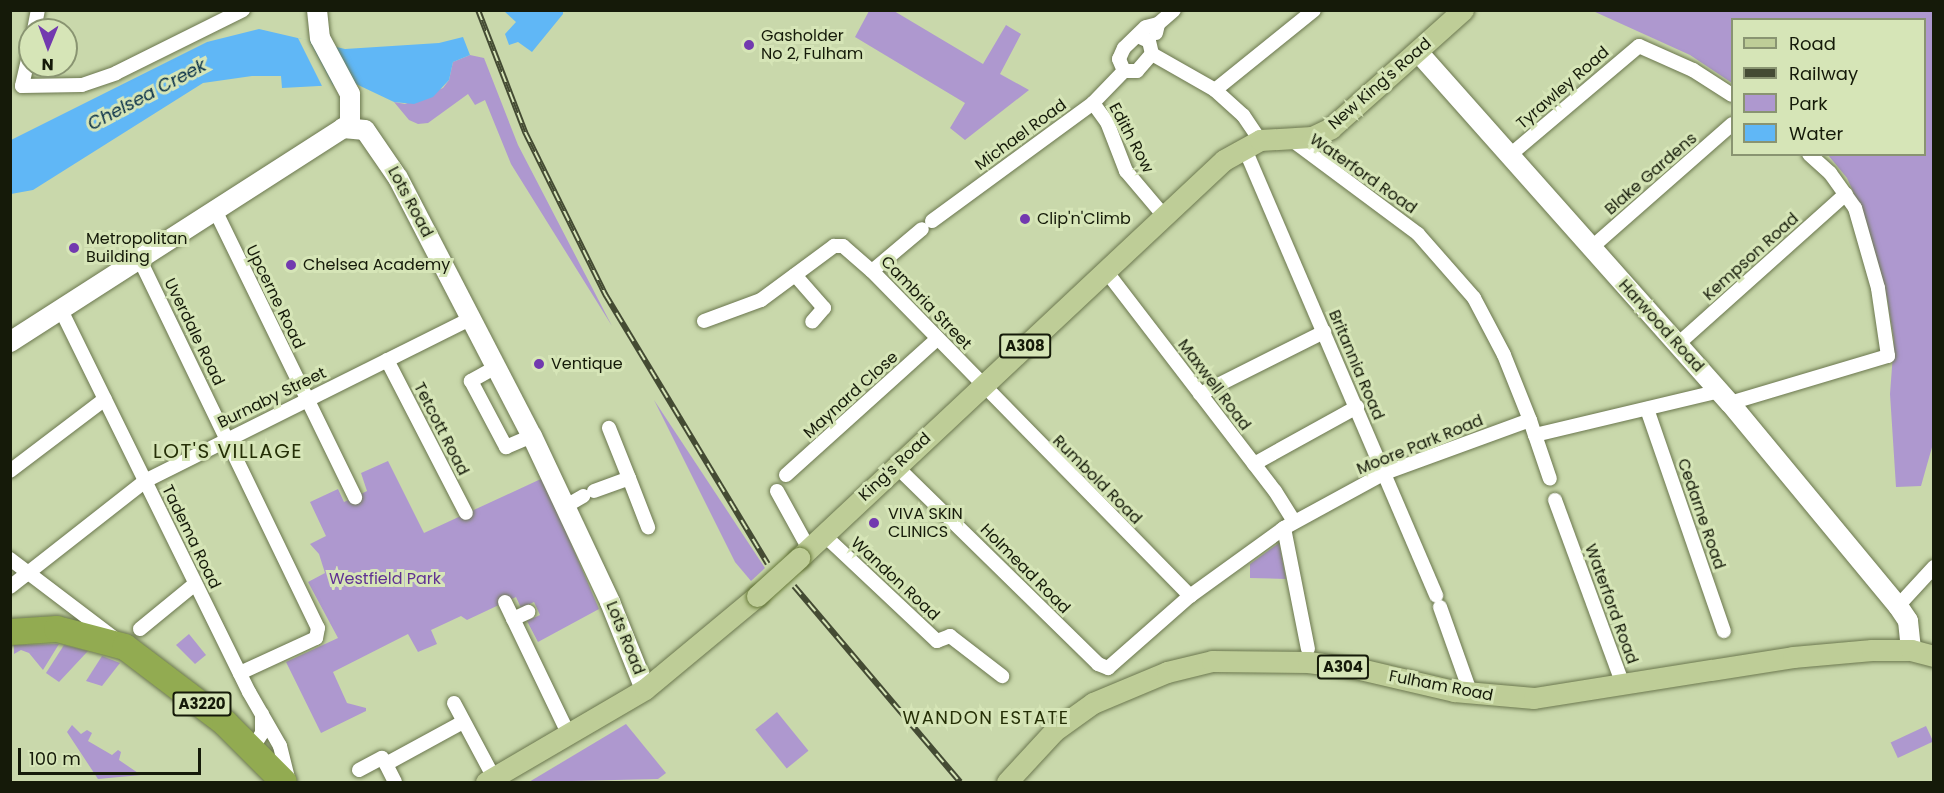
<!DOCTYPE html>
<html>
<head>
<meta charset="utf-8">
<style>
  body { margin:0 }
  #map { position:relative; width:1944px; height:793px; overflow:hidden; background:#c9d8ab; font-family:Poppins,sans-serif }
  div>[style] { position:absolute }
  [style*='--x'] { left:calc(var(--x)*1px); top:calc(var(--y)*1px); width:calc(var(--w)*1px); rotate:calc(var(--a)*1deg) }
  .green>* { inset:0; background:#ae98cf; transform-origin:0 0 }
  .water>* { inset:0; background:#60b7f6 }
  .pier>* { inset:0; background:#c9d8ab }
  .roads { filter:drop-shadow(0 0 2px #6b774e) drop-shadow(0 0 2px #6b774e) }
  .street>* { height:14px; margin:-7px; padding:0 7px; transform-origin:7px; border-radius:7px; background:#fff }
  .secondary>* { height:20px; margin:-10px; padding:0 10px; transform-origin:10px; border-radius:10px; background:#fff }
  .primary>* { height:21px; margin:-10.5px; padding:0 10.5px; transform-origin:10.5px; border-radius:10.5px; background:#becd97 }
  .highway>* { height:26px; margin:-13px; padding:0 13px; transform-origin:13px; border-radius:13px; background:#92ab51 }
  .rail>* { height:6px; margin-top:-3px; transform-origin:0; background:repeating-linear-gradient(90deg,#d6e5b7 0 11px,#444b33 0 22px); box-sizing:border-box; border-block:2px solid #444b33 }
  .bridges { filter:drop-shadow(0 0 2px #667838) drop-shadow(0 0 2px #667838) }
  .primary-bridge>* { height:21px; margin:-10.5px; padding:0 10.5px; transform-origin:10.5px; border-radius:10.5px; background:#becd97 }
  .dots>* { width:16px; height:16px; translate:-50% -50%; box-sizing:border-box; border:3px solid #d6e5b7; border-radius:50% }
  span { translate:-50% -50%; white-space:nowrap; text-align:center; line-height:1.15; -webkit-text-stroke:6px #d6e5b7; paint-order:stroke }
  .shield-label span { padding:2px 4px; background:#d6e5b7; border:2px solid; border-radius:4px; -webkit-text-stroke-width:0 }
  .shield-label { font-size:15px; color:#151a09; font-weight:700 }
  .poi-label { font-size:16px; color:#151a09 }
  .left { translate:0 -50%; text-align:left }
  .street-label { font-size:16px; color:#151a09 }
  .park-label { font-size:16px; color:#603193 }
  .water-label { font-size:18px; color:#072e47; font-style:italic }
  .neighbourhood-label { font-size:18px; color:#252f06; letter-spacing:1.5px }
  .quarter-label { font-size:20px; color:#252f06; letter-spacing:1.5px }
  .frame { position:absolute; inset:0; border:12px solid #151a09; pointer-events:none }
  .legend { position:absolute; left:1731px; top:18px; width:195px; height:138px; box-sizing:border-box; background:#d6e5b7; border:2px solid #899471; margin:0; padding:8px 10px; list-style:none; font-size:18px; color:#151a09 }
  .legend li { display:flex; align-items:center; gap:12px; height:30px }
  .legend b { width:30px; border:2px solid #899471 }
  .north { position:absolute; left:18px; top:18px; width:60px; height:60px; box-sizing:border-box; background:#d6e5b7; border:2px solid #899471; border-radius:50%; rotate:181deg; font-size:16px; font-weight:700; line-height:24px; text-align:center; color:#151a09 }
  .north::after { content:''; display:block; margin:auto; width:21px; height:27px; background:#7239af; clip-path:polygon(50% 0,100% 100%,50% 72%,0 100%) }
  .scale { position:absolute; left:18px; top:748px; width:183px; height:27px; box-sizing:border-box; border:3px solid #151a09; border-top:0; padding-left:8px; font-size:18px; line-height:21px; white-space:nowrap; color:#151a09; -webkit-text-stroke:4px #d6e5b7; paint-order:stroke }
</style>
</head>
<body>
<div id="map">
  <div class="green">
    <div style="clip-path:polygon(869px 11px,894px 11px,983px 64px,1006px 25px,1021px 34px,1000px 74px,1029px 90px,965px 140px,950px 128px,965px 103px,855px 37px)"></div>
    <div style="clip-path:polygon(1593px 11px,1933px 11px,1934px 440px,1921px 486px,1896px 487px,1890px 394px,1894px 340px,1887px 297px,1860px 207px,1847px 178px,1828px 155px,1924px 154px,1924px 20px,1732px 20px,1732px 83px,1690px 55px)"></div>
    <div style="clip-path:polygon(470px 55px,484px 58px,518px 145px,612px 326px,511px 164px,485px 100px,475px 105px,468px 94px,428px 123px,418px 124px,409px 120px,394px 102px,405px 104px,443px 88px,449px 80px,453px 62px)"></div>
    <div style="clip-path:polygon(654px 400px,765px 568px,751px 581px,735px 562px)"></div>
    <div style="clip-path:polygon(388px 461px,424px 533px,543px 478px,599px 609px,538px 642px,527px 621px,540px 615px,534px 602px,521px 608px,516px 597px,467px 620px,461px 616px,431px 630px,437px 644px,418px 652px,408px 634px,333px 672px,347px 703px,366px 708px,366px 711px,321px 733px,286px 662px,338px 638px,308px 582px,325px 573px,319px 554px,310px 544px,326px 536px,310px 502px,338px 489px,344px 502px,367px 491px,361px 473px)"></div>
    <div style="clip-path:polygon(1279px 543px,1286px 579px,1250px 578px,1250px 564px)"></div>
    <div style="clip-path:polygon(189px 634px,206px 655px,195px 664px,176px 645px)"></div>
    <div style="clip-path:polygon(59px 644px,43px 670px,29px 653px,21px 650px,14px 654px,14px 645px)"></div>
    <div style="clip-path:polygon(64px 645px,88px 651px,59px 682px,46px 673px)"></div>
    <div style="clip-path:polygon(102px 656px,120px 663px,102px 686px,86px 681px)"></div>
    <div style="left:777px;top:712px;width:50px;height:28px;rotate:51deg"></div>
    <div style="clip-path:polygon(626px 724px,666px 773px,658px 779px,529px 782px)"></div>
    <div style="clip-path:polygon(72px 725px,81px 734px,87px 730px,92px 733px,88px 741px,112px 755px,118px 750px,121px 752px,119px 760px,141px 775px,98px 779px,67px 732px)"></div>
    <div style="left:1926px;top:726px;width:17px;height:39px;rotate:65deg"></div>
  </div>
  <div class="water">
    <div style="clip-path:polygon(504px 11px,563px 11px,563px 14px,532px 52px,518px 42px,509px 45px,505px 34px,516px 22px)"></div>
    <div style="clip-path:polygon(259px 29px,345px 49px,439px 43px,463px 37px,470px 55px,453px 62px,449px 80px,433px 97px,414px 104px,394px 102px,356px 84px,282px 88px,281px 76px,252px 76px,203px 83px,33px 190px,11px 194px,11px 140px,207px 42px)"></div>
  </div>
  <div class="pier">
    <div style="clip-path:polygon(298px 38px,309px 40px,335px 89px,324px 90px)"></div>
  </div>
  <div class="roads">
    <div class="street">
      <div style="--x:34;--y:30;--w:20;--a:-79"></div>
      <div style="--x:1156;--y:33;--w:9;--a:-77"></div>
      <div style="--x:1158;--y:24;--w:21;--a:-41"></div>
      <div style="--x:30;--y:51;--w:36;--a:103"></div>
      <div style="--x:22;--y:86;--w:60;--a:-1"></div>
      <div style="--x:82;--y:85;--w:36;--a:-19"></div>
      <div style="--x:116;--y:73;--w:142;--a:-26.4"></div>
      <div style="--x:1152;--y:54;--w:73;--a:29.7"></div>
      <div style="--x:1215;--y:90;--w:38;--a:42"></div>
      <div style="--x:1243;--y:115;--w:30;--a:56"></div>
      <div style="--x:1124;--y:71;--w:13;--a:-113"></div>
      <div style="--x:1119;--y:59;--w:12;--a:-66"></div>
      <div style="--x:1124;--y:48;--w:30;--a:-44"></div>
      <div style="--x:1146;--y:27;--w:12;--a:-14"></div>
      <div style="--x:1124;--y:71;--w:13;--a:0"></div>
      <div style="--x:1137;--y:71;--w:23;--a:-49"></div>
      <div style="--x:1152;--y:54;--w:13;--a:-103"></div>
      <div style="--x:1149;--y:41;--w:12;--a:-156"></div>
      <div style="--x:1215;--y:90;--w:127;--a:-38.9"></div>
      <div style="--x:1093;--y:103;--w:24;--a:54"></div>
      <div style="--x:1107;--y:122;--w:53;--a:68.8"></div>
      <div style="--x:1126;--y:171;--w:59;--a:49.8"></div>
      <div style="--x:1288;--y:137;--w:162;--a:36.7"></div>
      <div style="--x:1418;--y:234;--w:85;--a:48.8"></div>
      <div style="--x:1474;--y:298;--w:64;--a:62.2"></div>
      <div style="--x:1504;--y:355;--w:70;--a:68.2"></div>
      <div style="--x:1244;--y:147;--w:488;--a:66.8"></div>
      <div style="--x:1510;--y:155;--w:169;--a:-40.2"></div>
      <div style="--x:1639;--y:46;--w:59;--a:24"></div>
      <div style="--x:1693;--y:70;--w:46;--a:32.7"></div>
      <div style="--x:214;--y:208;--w:322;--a:64"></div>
      <div style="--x:932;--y:221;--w:200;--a:-36.2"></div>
      <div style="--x:1093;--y:103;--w:45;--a:-45.9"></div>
      <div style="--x:1591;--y:248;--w:188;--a:-41.3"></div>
      <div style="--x:139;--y:258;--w:411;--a:64.2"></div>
      <div style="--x:318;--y:628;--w:10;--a:101"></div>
      <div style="--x:316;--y:638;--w:84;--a:155.3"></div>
      <div style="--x:872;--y:271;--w:65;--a:-40"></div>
      <div style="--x:1106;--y:271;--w:277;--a:52.5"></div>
      <div style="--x:1275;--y:491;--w:36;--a:58"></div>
      <div style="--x:795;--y:275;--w:44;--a:48.7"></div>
      <div style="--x:824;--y:308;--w:18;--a:131"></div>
      <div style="--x:61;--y:310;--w:426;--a:63.8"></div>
      <div style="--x:249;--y:692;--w:62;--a:60.1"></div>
      <div style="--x:280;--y:746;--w:37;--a:76"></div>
      <div style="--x:704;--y:321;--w:61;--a:-20.2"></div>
      <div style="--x:761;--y:300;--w:91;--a:-36.5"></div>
      <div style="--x:834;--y:246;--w:9;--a:0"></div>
      <div style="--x:843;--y:246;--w:38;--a:41"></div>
      <div style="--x:872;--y:271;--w:455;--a:45.6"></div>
      <div style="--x:1678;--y:344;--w:225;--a:-41.8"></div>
      <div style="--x:387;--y:360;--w:172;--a:62.7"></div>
      <div style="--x:496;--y:367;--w:29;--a:151"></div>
      <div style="--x:471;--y:381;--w:75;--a:62.1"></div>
      <div style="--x:506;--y:447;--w:28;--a:-23"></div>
      <div style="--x:1200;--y:394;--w:139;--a:-26.6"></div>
      <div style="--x:1730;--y:403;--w:165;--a:-16.6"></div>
      <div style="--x:1888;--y:356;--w:69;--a:-98.4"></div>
      <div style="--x:1878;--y:288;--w:83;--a:-106"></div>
      <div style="--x:1855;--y:208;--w:43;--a:-125.5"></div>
      <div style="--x:1830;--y:173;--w:28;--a:-138"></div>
      <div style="--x:1647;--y:409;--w:235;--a:70.9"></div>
      <div style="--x:1535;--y:435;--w:46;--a:71.2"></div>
      <div style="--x:1254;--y:464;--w:118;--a:-29"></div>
      <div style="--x:896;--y:466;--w:283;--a:44.4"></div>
      <div style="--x:1098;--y:664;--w:11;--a:22"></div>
      <div style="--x:1108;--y:668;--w:109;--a:-41.3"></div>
      <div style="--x:1190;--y:596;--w:116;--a:-35.9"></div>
      <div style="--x:1284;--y:528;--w:115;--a:-28.6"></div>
      <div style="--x:1385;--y:473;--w:154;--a:-20.1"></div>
      <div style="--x:1530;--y:420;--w:16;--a:72"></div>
      <div style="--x:1535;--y:435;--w:189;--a:-13.4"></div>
      <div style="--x:10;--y:471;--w:119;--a:-37.2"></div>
      <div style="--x:786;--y:475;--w:203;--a:-42"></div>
      <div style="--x:629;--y:478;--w:53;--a:68.8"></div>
      <div style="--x:594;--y:491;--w:37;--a:-20"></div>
      <div style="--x:629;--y:478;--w:54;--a:-111.8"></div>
      <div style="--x:777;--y:491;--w:66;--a:61.1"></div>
      <div style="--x:1555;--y:500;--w:197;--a:69.8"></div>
      <div style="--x:566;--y:506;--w:20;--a:-30"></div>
      <div style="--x:1284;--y:528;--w:123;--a:78.8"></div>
      <div style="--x:824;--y:535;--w:155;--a:43.2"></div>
      <div style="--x:937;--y:641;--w:14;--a:-21"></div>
      <div style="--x:950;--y:636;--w:66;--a:37.6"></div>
      <div style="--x:10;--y:559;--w:131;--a:37.2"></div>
      <div style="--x:10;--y:587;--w:172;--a:-38.1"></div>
      <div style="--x:145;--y:481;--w:365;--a:-26.5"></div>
      <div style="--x:505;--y:602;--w:148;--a:64.3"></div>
      <div style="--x:1898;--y:606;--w:53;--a:-47.3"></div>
      <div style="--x:1440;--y:607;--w:92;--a:70.4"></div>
      <div style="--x:513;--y:619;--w:17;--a:-25"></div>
      <div style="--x:140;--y:629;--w:71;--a:-39.3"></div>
      <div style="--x:454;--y:703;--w:85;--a:61.9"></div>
      <div style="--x:252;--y:749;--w:19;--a:-58"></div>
      <div style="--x:262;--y:733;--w:19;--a:-90"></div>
      <div style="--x:359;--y:770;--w:26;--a:-28"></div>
      <div style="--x:382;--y:758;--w:7;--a:56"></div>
      <div style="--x:395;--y:782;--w:20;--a:-117"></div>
      <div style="--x:386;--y:764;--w:88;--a:-28.6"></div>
    </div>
    <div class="secondary">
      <div style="--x:317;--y:10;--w:28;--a:84"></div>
      <div style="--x:320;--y:38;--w:64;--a:61.8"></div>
      <div style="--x:350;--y:94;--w:32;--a:90"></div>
      <div style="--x:1418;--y:52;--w:470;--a:48.4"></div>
      <div style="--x:1730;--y:403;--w:264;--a:50.4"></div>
      <div style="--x:1898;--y:606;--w:18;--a:56"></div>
      <div style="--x:1908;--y:621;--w:29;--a:84"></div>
      <div style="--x:10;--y:342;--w:396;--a:-32.7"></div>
      <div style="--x:343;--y:128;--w:22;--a:5"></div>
      <div style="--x:365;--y:130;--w:58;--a:55.5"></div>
      <div style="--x:398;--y:178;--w:291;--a:62.6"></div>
      <div style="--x:532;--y:436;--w:183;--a:64.8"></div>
      <div style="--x:610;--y:602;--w:94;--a:68.1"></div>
    </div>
    <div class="primary">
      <div style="--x:799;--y:558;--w:582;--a:-43.12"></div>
      <div style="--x:1224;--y:160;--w:41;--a:-29.1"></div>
      <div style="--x:1260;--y:140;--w:52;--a:-3.3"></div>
      <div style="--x:1312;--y:137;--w:21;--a:-25"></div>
      <div style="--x:1331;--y:128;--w:177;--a:-41.8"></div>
      <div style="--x:486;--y:782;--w:184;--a:-30.3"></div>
      <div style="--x:645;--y:689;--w:146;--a:-39.7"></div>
      <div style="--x:1007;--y:782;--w:69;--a:-47.3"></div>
      <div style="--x:1054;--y:731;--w:48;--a:-35.7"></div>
      <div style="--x:1093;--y:703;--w:80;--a:-22.7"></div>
      <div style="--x:1167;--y:672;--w:46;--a:-13.7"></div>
      <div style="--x:1212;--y:661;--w:96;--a:0.6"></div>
      <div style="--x:1308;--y:662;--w:52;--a:7.7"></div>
      <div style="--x:1360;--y:669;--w:97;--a:13.2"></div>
      <div style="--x:1454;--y:691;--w:80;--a:5"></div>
      <div style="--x:1534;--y:698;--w:262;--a:-9"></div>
      <div style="--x:1793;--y:657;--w:79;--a:-5.1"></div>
      <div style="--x:1872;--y:650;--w:39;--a:0"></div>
      <div style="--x:1911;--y:650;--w:24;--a:15"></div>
    </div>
    <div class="highway">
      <div style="--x:10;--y:632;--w:47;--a:-3.7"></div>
      <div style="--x:57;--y:629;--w:70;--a:14.8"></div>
      <div style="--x:125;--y:647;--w:126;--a:37.2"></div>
      <div style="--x:225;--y:723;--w:83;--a:45"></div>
    </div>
  </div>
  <div class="rail">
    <div style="--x:478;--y:10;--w:131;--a:68.9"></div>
    <div style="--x:525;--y:132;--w:181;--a:63.7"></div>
    <div style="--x:605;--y:294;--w:315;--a:58.9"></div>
    <div style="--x:794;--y:586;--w:257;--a:49.7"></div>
  </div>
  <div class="bridges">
    <div class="primary-bridge">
      <div style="--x:757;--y:596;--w:57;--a:-42.1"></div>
    </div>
  </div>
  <div class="dots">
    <div style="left:749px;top:45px;background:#7239af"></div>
    <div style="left:1025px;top:219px;background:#7239af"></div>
    <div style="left:74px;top:248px;background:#7239af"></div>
    <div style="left:291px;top:265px;background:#7239af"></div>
    <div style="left:539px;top:364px;background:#7239af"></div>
    <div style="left:874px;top:523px;background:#7239af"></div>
  </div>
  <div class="shield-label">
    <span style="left:1025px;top:346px">A308</span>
    <span style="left:1343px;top:667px">A304</span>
    <span style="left:202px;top:704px">A3220</span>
  </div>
  <div class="poi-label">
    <span class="left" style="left:761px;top:45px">Gasholder<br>No 2, Fulham</span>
    <span class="left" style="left:1037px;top:219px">Clip'n'Climb</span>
    <span class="left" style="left:86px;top:248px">Metropolitan<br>Building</span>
    <span class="left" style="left:303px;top:265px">Chelsea Academy</span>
    <span class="left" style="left:551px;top:364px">Ventique</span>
    <span class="left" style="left:888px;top:523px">VIVA SKIN<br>CLINICS</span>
  </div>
  <div class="street-label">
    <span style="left:1380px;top:84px;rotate:-41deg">New King's Road</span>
    <span style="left:1563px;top:88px;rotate:-41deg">Tyrawley Road</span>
    <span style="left:1021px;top:135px;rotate:-36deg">Michael Road</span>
    <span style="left:1131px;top:138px;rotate:62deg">Edith Row</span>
    <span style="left:1363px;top:174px;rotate:35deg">Waterford Road</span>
    <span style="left:1651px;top:174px;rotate:-41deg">Blake Gardens</span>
    <span style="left:410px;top:202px;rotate:62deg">Lots Road</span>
    <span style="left:1751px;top:257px;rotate:-42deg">Kempson Road</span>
    <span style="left:275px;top:297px;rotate:64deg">Upcerne Road</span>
    <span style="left:926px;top:303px;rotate:46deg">Cambria Street</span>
    <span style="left:1661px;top:326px;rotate:48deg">Harwood Road</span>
    <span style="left:194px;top:332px;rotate:64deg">Uverdale Road</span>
    <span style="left:1356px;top:365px;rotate:67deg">Britannia Road</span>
    <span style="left:1214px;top:385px;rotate:53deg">Maxwell Road</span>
    <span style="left:851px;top:395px;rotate:-42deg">Maynard Close</span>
    <span style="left:272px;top:398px;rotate:-26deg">Burnaby Street</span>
    <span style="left:441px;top:429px;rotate:63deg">Tetcott Road</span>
    <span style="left:1420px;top:445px;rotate:-22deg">Moore Park Road</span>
    <span style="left:895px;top:467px;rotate:-43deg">King's Road</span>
    <span style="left:1097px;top:480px;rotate:45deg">Rumbold Road</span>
    <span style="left:1701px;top:514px;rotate:71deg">Cedarne Road</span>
    <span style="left:191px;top:537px;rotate:64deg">Tadema Road</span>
    <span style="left:1025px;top:569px;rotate:45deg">Holmead Road</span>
    <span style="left:895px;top:579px;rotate:43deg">Wandon Road</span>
    <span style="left:1611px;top:604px;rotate:70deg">Waterford Road</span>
    <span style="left:625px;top:638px;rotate:68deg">Lots Road</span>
    <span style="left:1441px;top:686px;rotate:11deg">Fulham Road</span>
  </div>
  <div class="park-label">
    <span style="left:385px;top:579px">Westfield Park</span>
  </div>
  <div class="water-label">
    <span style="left:147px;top:95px;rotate:-28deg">Chelsea Creek</span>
  </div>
  <div class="neighbourhood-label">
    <span style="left:986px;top:718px">WANDON ESTATE</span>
  </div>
  <div class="quarter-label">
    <span style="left:228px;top:451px">LOT'S VILLAGE</span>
  </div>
  <div class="frame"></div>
  <ul class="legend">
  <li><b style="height:8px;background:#becd97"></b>Road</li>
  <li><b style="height:8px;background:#444b33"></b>Railway</li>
  <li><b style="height:16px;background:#ae98cf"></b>Park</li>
  <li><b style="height:16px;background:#60b7f6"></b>Water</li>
  </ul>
  <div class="north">N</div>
  <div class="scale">100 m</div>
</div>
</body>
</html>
